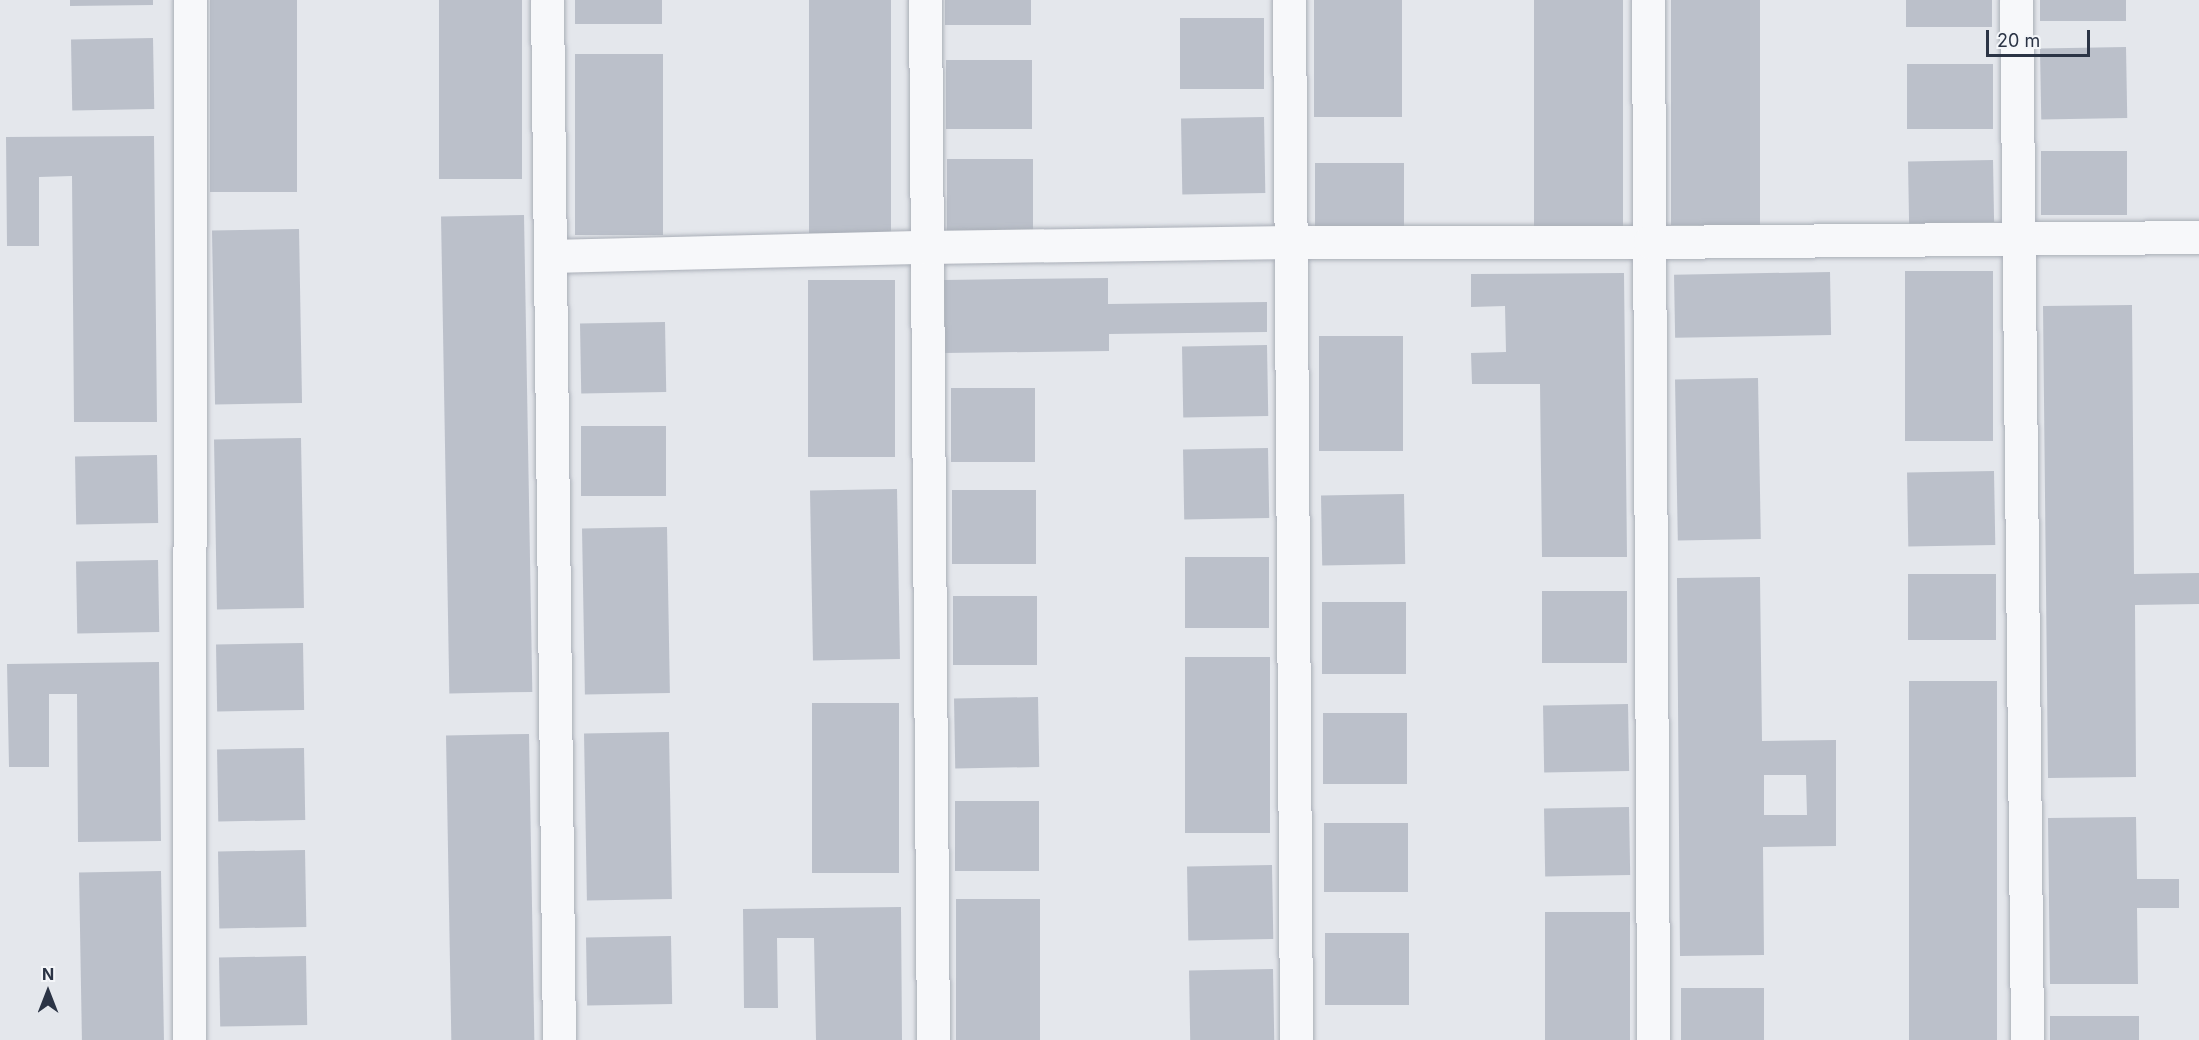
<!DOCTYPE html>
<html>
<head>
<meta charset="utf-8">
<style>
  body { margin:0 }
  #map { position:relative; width:2199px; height:1040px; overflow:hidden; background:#e4e7ec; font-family:Inter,sans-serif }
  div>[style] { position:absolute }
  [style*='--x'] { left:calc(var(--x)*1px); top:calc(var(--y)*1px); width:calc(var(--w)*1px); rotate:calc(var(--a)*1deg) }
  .building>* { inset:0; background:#bbc0ca; transform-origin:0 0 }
  .roads { filter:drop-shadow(0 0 2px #a9aeb7) drop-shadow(0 0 2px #a9aeb7) }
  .minor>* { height:33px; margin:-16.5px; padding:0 16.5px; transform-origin:16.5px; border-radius:16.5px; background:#f7f8fa }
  span { translate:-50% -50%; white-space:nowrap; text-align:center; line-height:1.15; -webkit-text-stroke:5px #f4f6f9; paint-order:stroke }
  .north { position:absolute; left:18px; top:962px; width:60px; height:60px; -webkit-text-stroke:4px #f4f6f9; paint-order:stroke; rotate:0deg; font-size:16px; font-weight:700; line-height:24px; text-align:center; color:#2b3445 }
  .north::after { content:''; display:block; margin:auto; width:21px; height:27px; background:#2b3445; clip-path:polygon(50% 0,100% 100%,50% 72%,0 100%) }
  .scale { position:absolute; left:1986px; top:30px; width:104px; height:27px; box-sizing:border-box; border:3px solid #2b3445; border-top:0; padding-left:8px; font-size:18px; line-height:21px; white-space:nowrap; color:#2b3445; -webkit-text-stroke:4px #f4f6f9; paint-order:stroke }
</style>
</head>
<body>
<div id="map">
  <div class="building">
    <div style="clip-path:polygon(70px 0,153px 0,153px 5px,70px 6px)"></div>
    <div style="left:210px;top:0;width:87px;height:192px"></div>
    <div style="left:439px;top:0;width:83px;height:179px"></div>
    <div style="left:575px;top:0;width:87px;height:24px"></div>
    <div style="left:809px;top:0;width:82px;height:233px"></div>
    <div style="left:945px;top:0;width:86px;height:25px"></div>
    <div style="left:1314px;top:0;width:88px;height:117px"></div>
    <div style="left:1534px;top:0;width:89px;height:226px"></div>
    <div style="left:1671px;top:0;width:89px;height:225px"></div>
    <div style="left:1906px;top:0;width:86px;height:27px"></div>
    <div style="left:2040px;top:0;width:86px;height:21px"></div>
    <div style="left:1264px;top:18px;width:71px;height:84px;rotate:90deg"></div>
    <div style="left:153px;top:38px;width:71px;height:82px;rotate:89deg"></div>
    <div style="left:2126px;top:47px;width:71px;height:86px;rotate:89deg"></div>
    <div style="left:575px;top:54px;width:88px;height:181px"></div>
    <div style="left:946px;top:60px;width:86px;height:69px"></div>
    <div style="left:1907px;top:64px;width:86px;height:65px"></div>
    <div style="left:1264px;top:117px;width:76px;height:83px;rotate:89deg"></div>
    <div style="clip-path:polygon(154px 136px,157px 422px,74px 422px,72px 176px,39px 177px,39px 246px,7px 246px,6px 137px)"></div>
    <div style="left:2041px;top:151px;width:86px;height:64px"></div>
    <div style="left:1033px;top:159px;width:72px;height:86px;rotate:90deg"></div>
    <div style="left:1993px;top:160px;width:62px;height:85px;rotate:89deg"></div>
    <div style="left:1404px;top:163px;width:64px;height:89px;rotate:90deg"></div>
    <div style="left:524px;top:215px;width:477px;height:83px;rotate:89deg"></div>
    <div style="left:299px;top:229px;width:174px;height:87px;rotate:89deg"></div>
    <div style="left:1993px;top:271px;width:170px;height:88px;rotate:90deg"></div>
    <div style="left:1830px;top:272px;width:63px;height:156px;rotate:89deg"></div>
    <div style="clip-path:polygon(1624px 273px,1627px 557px,1542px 557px,1540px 384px,1472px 384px,1471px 353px,1506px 352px,1505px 306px,1471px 307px,1471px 274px)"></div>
    <div style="clip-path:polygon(1108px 278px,1108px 304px,1267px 302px,1267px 332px,1109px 334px,1109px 351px,945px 353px,944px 280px)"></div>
    <div style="left:808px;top:280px;width:87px;height:177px"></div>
    <div style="clip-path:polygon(2132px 305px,2134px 574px,2199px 573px,2199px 604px,2135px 605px,2136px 777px,2048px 778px,2043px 306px)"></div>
    <div style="left:665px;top:322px;width:70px;height:85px;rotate:89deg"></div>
    <div style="left:1403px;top:336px;width:115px;height:84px;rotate:90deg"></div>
    <div style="left:1267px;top:345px;width:71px;height:85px;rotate:89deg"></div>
    <div style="left:1758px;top:378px;width:161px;height:83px;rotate:89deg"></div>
    <div style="left:951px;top:388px;width:84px;height:74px"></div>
    <div style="left:581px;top:426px;width:85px;height:70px"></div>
    <div style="left:301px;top:438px;width:170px;height:87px;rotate:89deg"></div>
    <div style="left:1268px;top:448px;width:70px;height:85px;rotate:89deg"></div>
    <div style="left:157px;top:455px;width:68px;height:82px;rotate:89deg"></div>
    <div style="left:1994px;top:471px;width:74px;height:87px;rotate:89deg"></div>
    <div style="left:897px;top:489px;width:170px;height:87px;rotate:89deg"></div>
    <div style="left:1036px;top:490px;width:74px;height:84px;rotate:90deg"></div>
    <div style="left:1404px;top:494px;width:70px;height:83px;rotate:89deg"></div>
    <div style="left:667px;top:527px;width:166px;height:85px;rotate:89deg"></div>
    <div style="left:1185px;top:557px;width:84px;height:71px"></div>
    <div style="left:158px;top:560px;width:72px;height:82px;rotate:89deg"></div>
    <div style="left:1996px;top:574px;width:66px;height:88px;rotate:90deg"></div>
    <div style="clip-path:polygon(evenodd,1760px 577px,1762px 741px,1836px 740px,1836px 846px,1763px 847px,1764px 955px,1680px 956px,1677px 578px,1760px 577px,1764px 775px,1806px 775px,1807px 815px,1764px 815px,1764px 775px)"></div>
    <div style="left:1542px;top:591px;width:85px;height:72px"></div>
    <div style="left:1037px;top:596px;width:69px;height:84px;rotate:90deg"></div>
    <div style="left:1406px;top:602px;width:72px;height:84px;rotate:90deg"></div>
    <div style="left:303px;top:643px;width:67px;height:87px;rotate:89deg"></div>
    <div style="left:1270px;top:657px;width:176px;height:85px;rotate:90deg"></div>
    <div style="clip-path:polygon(159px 662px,161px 841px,78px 842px,77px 694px,49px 694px,49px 767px,9px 767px,7px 664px)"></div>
    <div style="left:1997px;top:681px;width:359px;height:88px;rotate:90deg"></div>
    <div style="left:1038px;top:697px;width:70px;height:84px;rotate:89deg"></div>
    <div style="left:899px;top:703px;width:170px;height:87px;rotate:90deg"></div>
    <div style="left:1628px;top:704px;width:67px;height:85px;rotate:89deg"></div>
    <div style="left:1323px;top:713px;width:84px;height:71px"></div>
    <div style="left:669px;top:732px;width:167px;height:85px;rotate:89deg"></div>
    <div style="left:529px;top:734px;width:306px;height:83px;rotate:89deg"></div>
    <div style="left:304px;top:748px;width:72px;height:87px;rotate:89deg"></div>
    <div style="left:955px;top:801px;width:84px;height:70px"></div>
    <div style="left:1629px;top:807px;width:68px;height:85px;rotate:89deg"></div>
    <div style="clip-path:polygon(2136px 817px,2137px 879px,2179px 879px,2179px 908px,2137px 908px,2138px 984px,2050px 984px,2048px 818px)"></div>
    <div style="left:1408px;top:823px;width:69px;height:84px;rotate:90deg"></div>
    <div style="left:305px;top:850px;width:77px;height:87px;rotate:89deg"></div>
    <div style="left:1272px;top:865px;width:74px;height:85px;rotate:89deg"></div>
    <div style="left:161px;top:871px;width:169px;height:82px;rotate:89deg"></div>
    <div style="left:1040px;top:899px;width:141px;height:84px;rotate:90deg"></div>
    <div style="clip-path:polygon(901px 907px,902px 1040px,816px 1040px,814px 938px,777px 938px,778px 1008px,744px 1008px,743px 909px)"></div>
    <div style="left:1545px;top:912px;width:85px;height:128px"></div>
    <div style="left:1325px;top:933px;width:84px;height:72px"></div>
    <div style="left:671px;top:936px;width:68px;height:85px;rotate:89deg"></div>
    <div style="left:306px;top:956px;width:69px;height:87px;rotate:89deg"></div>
    <div style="left:1273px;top:969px;width:71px;height:84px;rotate:89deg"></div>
    <div style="left:1681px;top:988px;width:83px;height:52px"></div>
    <div style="left:2139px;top:1016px;width:24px;height:89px;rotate:90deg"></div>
  </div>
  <div class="roads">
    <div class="minor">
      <div style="--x:547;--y:0;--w:1040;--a:89.34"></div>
      <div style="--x:925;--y:0;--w:1040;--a:89.56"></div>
      <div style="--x:1289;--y:0;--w:1040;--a:89.61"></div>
      <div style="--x:1648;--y:0;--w:1040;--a:89.72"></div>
      <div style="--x:2016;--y:0;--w:1040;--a:89.39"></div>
      <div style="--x:550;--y:256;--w:377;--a:-1.4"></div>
      <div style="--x:927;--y:247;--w:364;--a:-0.8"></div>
      <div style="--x:1291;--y:242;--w:359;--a:0"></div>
      <div style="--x:1650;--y:242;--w:549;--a:-0.52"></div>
      <div style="--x:189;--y:1040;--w:1040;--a:-89.94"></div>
    </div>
  </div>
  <div class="north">N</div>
  <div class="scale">20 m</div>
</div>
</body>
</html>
